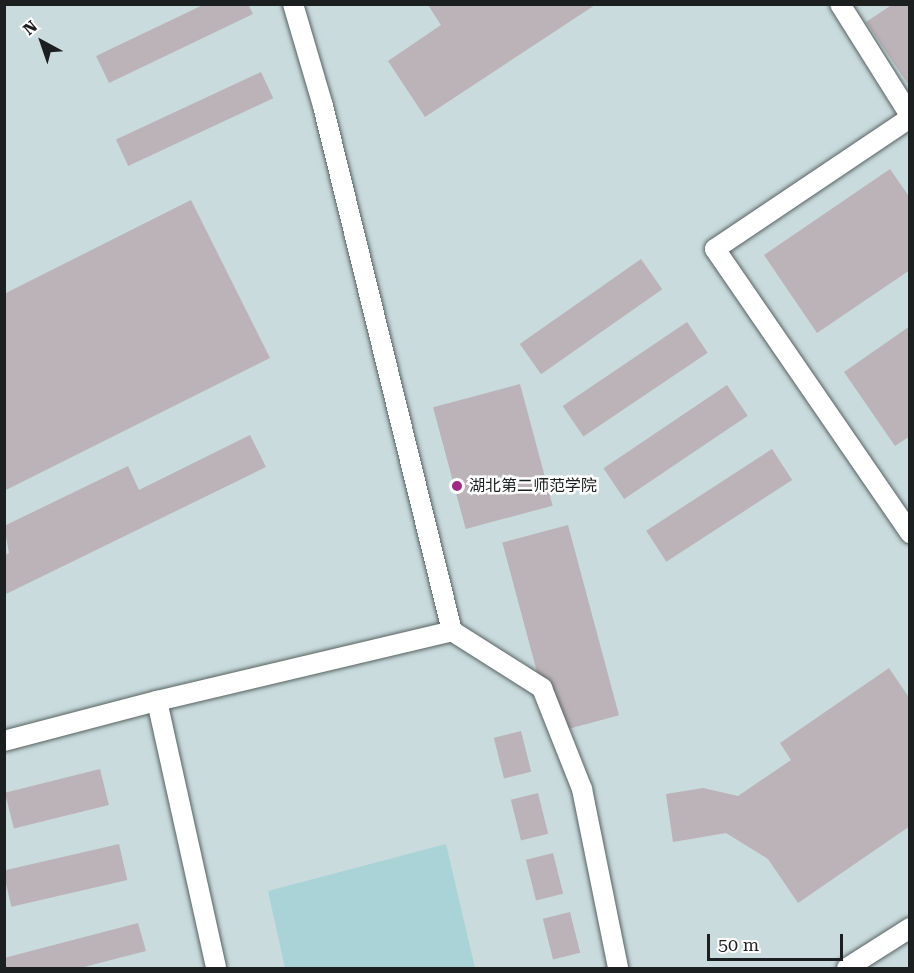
<!DOCTYPE html>
<html>
<head>
<meta charset="utf-8">
<style>
  body { margin:0 }
  #map { position:relative; width:914px; height:973px; overflow:hidden; background:#dee8e9; font-family:"Roboto Serif","Noto Sans SC",serif }
  div>[style] { position:absolute }
  [style*='--x'] { left:calc(var(--x)*1px); top:calc(var(--y)*1px); width:calc(var(--w)*1px); rotate:calc(var(--a)*1deg) }
  .built>* { inset:0; background:#c9dbdd; transform-origin:0 0 }
  .green>* { inset:0; background:#a9d3d7 }
  .building>* { inset:0; background:#bbb3b8; transform-origin:0 0 }
  .roads { filter:drop-shadow(0 0 2px #586162) drop-shadow(0 0 2px #586162) }
  .street>* { height:20px; margin:-10px; padding:0 10px; transform-origin:10px; border-radius:10px; background:#fff }
  .dots>* { width:16px; height:16px; translate:-50% -50%; box-sizing:border-box; border:3px solid #fff; border-radius:50% }
  span { translate:-50% -50%; white-space:nowrap; text-align:center; line-height:1.15; -webkit-text-stroke:5px #fff; paint-order:stroke }
  .poi-label { font-size:16px; color:#1c1f20 }
  .left { translate:0 -50%; text-align:left }
  .frame { position:absolute; inset:0; border:6px solid #1c1f20; pointer-events:none }
  .north { position:absolute; left:12px; top:12px; width:60px; height:60px; -webkit-text-stroke:4px #fff; paint-order:stroke; rotate:320deg; font-size:16px; font-weight:700; line-height:24px; text-align:center; color:#1c1f20 }
  .north::after { content:''; display:block; margin:auto; width:21px; height:27px; background:#1c1f20; clip-path:polygon(50% 0,100% 100%,50% 72%,0 100%) }
  .scale { position:absolute; left:707px; top:934px; width:136px; height:27px; box-sizing:border-box; border:3px solid #1c1f20; border-top:0; padding-left:8px; font-size:18px; line-height:21px; white-space:nowrap; color:#1c1f20; -webkit-text-stroke:4px #fff; paint-order:stroke }
</style>
</head>
<body>
<div id="map">
  <div class="built">
    <div style="left:5px;top:5px;width:904px;height:963px"></div>
  </div>
  <div class="green">
    <div style="clip-path:polygon(446px 844px,475px 968px,285px 968px,268px 891px)"></div>
  </div>
  <div class="building">
    <div style="clip-path:polygon(205px 4px,248px 4px,253px 14px,109px 83px,96px 56px)"></div>
    <div style="clip-path:polygon(893px 4px,910px 4px,910px 87px,866px 22px)"></div>
    <div style="clip-path:polygon(428px 5px,595px 5px,425px 117px,388px 61px,441px 25px)"></div>
    <div style="left:261px;top:72px;width:29px;height:160px;rotate:65deg"></div>
    <div style="clip-path:polygon(890px 169px,910px 198px,910px 270px,817px 333px,764px 255px)"></div>
    <div style="clip-path:polygon(191px 200px,270px 358px,4px 491px,4px 294px)"></div>
    <div style="left:641px;top:259px;width:37px;height:148px;rotate:55deg"></div>
    <div style="left:687px;top:322px;width:37px;height:150px;rotate:56deg"></div>
    <div style="clip-path:polygon(910px 326px,910px 436px,895px 446px,844px 372px)"></div>
    <div style="left:520px;top:384px;width:126px;height:90px;rotate:75deg"></div>
    <div style="left:727px;top:385px;width:37px;height:149px;rotate:56deg"></div>
    <div style="clip-path:polygon(250px 435px,266px 467px,4px 595px,4px 555px,9px 553px,4px 526px,128px 466px,139px 490px)"></div>
    <div style="left:772px;top:449px;width:37px;height:150px;rotate:57deg"></div>
    <div style="left:568px;top:525px;width:197px;height:68px;rotate:75deg"></div>
    <div style="clip-path:polygon(889px 668px,910px 699px,910px 826px,798px 903px,768px 859px,726px 833px,673px 842px,666px 794px,703px 788px,738px 796px,791px 760px,780px 743px)"></div>
    <div style="left:521px;top:731px;width:42px;height:28px;rotate:76deg"></div>
    <div style="left:100px;top:769px;width:37px;height:98px;rotate:76deg"></div>
    <div style="left:538px;top:793px;width:42px;height:28px;rotate:76deg"></div>
    <div style="left:119px;top:844px;width:37px;height:119px;rotate:77deg"></div>
    <div style="left:553px;top:853px;width:42px;height:28px;rotate:76deg"></div>
    <div style="left:570px;top:912px;width:42px;height:28px;rotate:76deg"></div>
    <div style="clip-path:polygon(138px 923px,146px 951px,80px 968px,4px 968px,4px 958px)"></div>
  </div>
  <div class="roads">
    <div class="street">
      <div style="--x:293;--y:4;--w:106;--a:73.6"></div>
      <div style="--x:323;--y:106;--w:541;--a:76.2"></div>
      <div style="--x:840;--y:4;--w:131;--a:57.8"></div>
      <div style="--x:910;--y:118;--w:235;--a:146.1"></div>
      <div style="--x:715;--y:249;--w:345;--a:55.5"></div>
      <div style="--x:157;--y:701;--w:303;--a:-13.3"></div>
      <div style="--x:452;--y:631;--w:107;--a:32.3"></div>
      <div style="--x:542;--y:688;--w:109;--a:68.4"></div>
      <div style="--x:582;--y:789;--w:183;--a:78.6"></div>
      <div style="--x:4;--y:741;--w:158;--a:-14.7"></div>
      <div style="--x:157;--y:701;--w:273;--a:77.5"></div>
      <div style="--x:847;--y:968;--w:75;--a:-32.4"></div>
    </div>
  </div>
  <div class="dots">
    <div style="left:457px;top:486px;background:#a02a83"></div>
  </div>
  <div class="poi-label">
    <span class="left" style="left:469px;top:486px">湖北第二师范学院</span>
  </div>
  <div class="frame"></div>
  <div class="north">N</div>
  <div class="scale">50 m</div>
</div>
</body>
</html>
